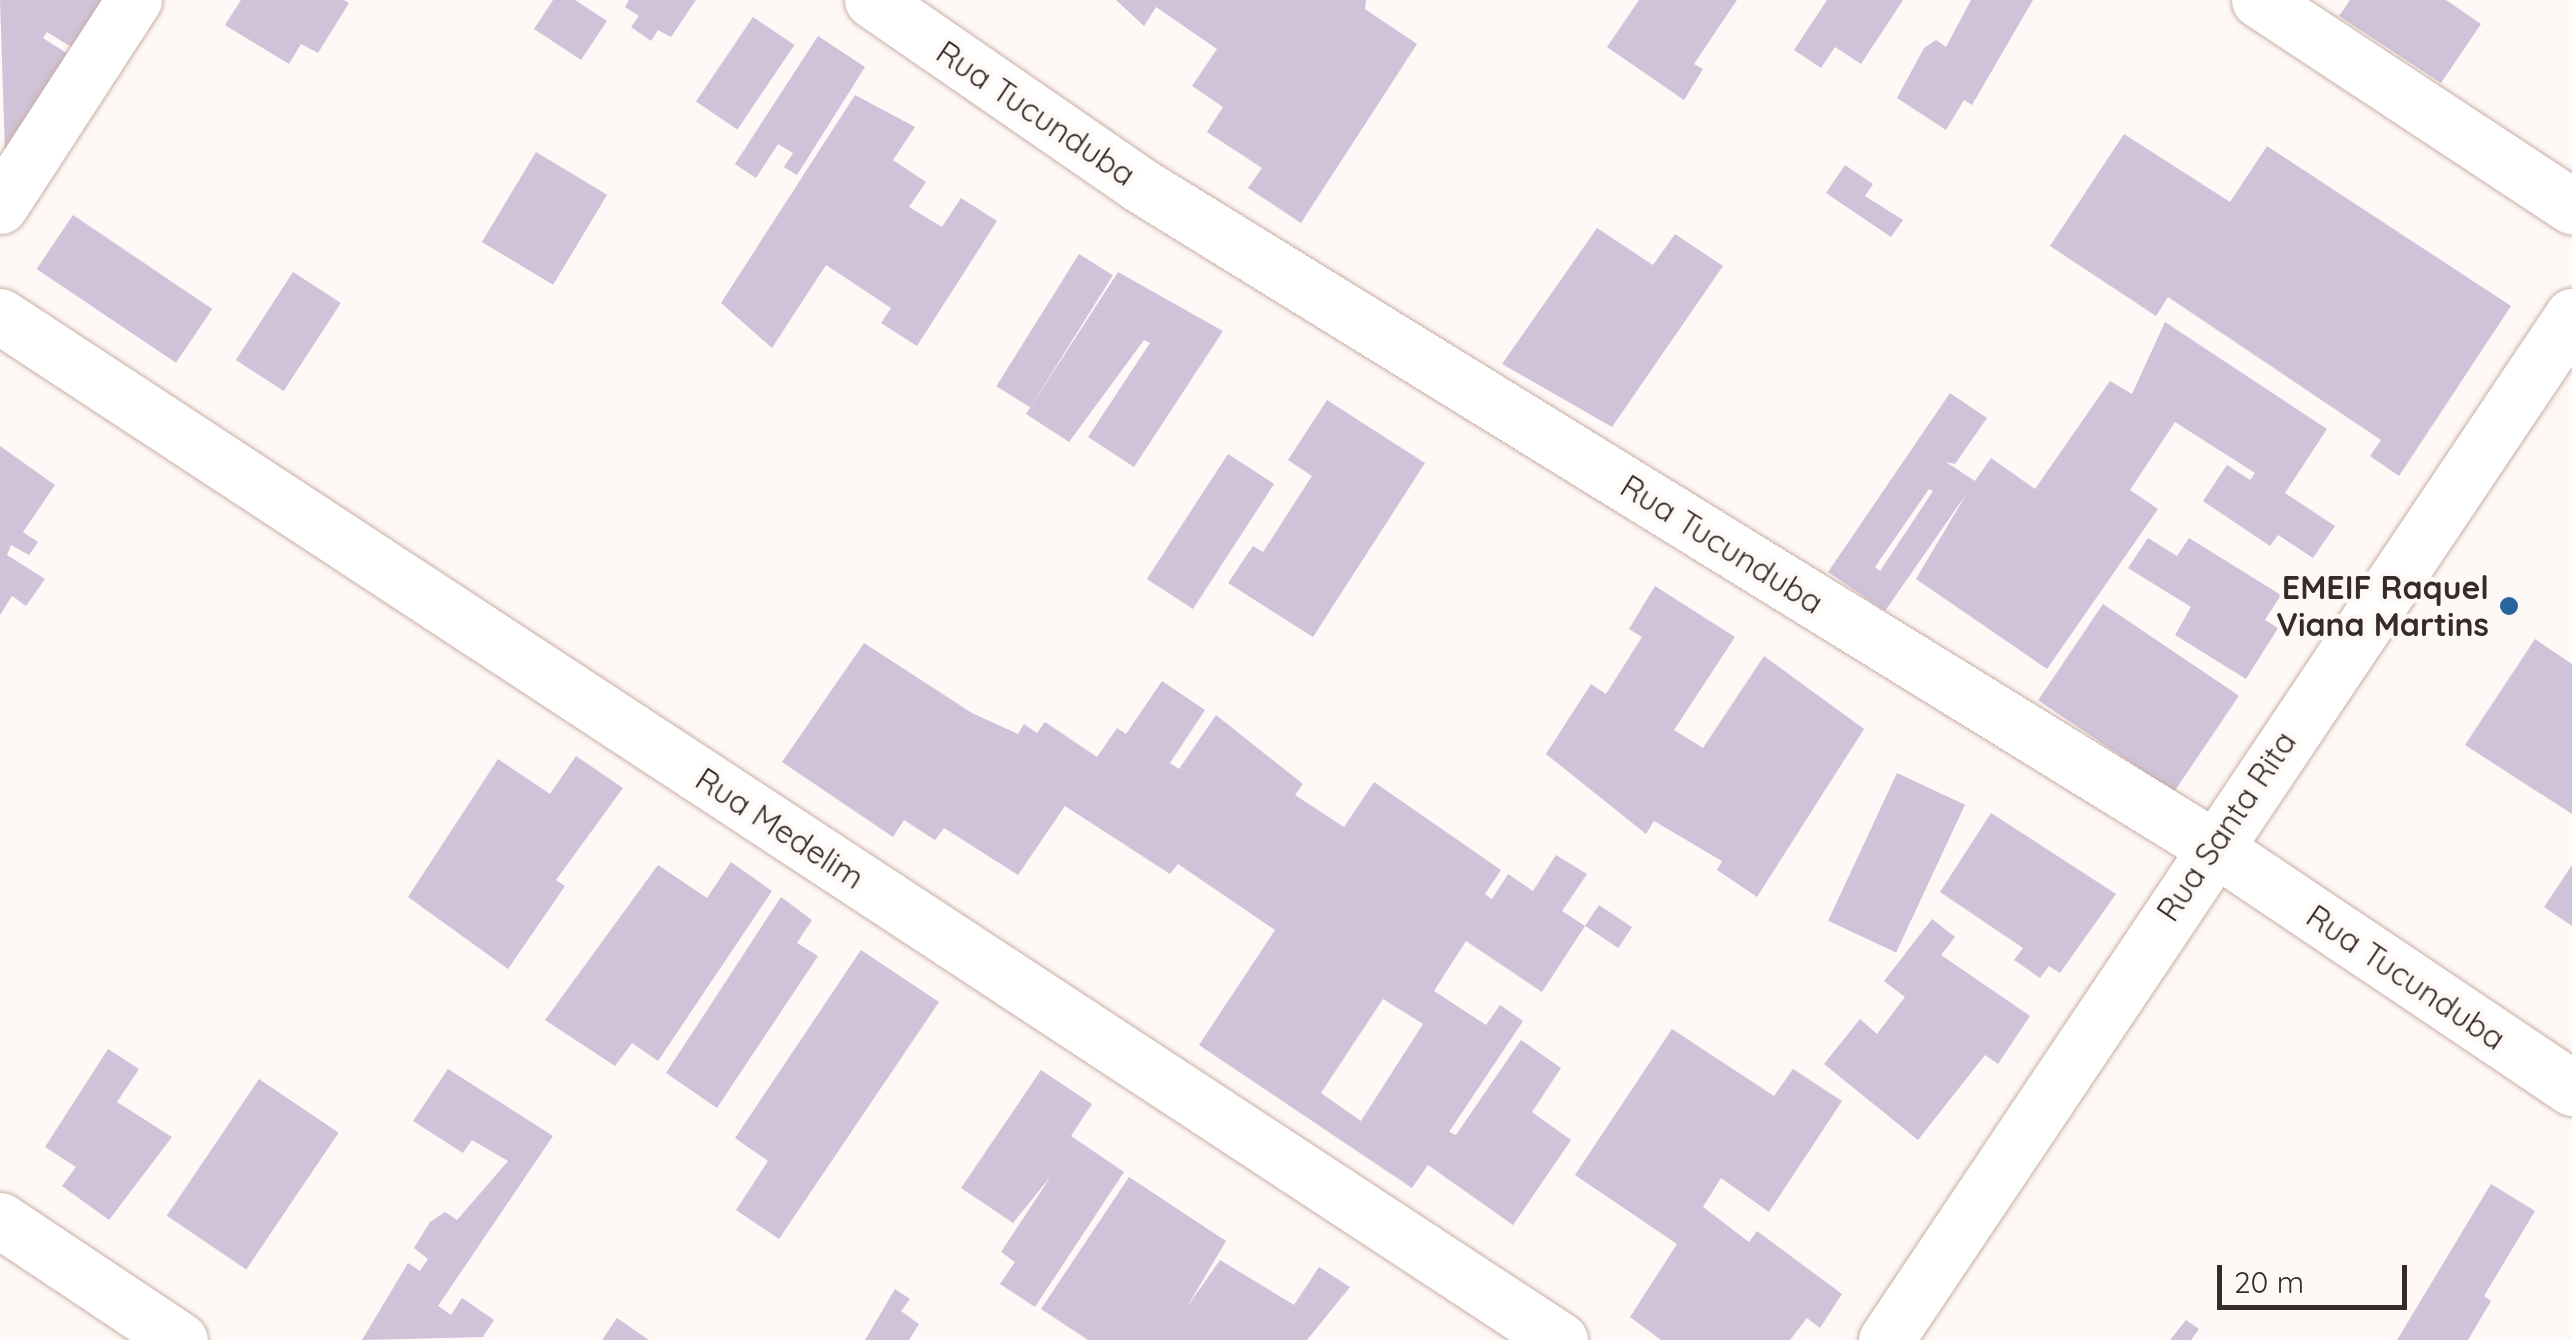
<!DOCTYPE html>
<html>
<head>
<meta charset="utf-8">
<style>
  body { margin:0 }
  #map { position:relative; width:2572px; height:1340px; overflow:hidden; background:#fef8f6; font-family:Quicksand,sans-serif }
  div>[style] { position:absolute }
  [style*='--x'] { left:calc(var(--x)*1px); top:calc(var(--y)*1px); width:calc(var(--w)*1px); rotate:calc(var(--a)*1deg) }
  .building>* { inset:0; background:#cfc2d9; transform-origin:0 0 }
  .roads { filter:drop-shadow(0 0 2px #c9aea4) drop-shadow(0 0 2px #c9aea4) }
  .street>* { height:55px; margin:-27.5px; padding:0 27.5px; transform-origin:27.5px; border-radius:27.5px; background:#fff }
  .dots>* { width:28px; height:28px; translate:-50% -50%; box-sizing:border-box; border:5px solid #fef8f6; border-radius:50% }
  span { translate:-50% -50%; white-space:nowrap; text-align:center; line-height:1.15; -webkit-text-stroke:9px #fef8f6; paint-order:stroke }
  .street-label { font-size:32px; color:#362b27 }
  .poi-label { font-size:32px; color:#362b27; font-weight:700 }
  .right { translate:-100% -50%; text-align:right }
  .scale { position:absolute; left:2217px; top:1265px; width:190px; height:45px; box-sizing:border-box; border:5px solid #362b27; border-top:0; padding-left:12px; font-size:30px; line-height:35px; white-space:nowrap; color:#362b27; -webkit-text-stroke:8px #fef8f6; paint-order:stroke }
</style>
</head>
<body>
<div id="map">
  <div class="building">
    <div style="clip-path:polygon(0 0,103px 0,76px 50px,47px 32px,43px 38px,71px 56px,5px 153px)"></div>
    <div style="clip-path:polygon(241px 0,344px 0,349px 3px,318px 53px,301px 44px,289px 64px,225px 25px)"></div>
    <div style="clip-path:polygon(553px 0,575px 0,607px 21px,581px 60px,534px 29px)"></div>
    <div style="clip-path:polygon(629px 0,696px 0,671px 37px,658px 30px,651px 41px,631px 27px,639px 16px,625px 7px)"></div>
    <div style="clip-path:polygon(1116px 0,1366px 0,1365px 9px,1417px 44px,1301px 223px,1248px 188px,1262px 168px,1207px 132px,1223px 107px,1192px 86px,1217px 49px,1156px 7px,1144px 26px)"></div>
    <div style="clip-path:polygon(1639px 0,1737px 0,1694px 64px,1703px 69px,1684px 100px,1607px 47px)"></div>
    <div style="clip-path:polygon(1827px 0,1903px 0,1861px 64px,1835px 47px,1821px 68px,1794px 50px)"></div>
    <div style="clip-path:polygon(1971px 0,2033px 0,1972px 105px,1964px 100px,1946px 130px,1897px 98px,1924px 48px,1936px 40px,1946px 47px)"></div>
    <div style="clip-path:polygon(2350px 0,2446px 0,2481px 24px,2441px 83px,2339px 16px)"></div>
    <div style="left:753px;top:17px;width:50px;height:102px;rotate:34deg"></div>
    <div style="clip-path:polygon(818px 36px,865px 67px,797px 175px,784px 167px,793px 153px,778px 144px,756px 178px,735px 164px)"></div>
    <div style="clip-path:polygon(855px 95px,915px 127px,893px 160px,926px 182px,909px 207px,942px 227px,961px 198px,997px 221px,917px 346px,881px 323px,891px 308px,826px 265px,772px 348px,721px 303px)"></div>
    <div style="clip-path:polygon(2124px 134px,2230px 202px,2267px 146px,2511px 306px,2399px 476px,2370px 456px,2381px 440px,2168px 297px,2156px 316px,2050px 246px)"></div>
    <div style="left:536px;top:152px;width:83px;height:105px;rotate:31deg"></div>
    <div style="clip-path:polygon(1845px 165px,1873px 184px,1865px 196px,1903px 220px,1891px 237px,1826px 193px)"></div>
    <div style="left:73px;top:215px;width:168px;height:65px;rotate:34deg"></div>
    <div style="clip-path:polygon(1597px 228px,1653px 265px,1675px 234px,1723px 266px,1612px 427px,1502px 364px)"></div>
    <div style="left:1079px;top:254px;width:40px;height:156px;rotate:32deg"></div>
    <div style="left:293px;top:272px;width:57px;height:105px;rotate:33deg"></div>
    <div style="clip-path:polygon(1118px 272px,1223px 331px,1134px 467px,1088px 437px,1150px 343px,1144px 340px,1069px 442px,1026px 414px)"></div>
    <div style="clip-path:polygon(evenodd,2165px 322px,2327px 429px,2285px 493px,2335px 526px,2313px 558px,2278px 535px,2270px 546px,2203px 501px,2227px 465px,2250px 480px,2255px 473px,2175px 422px,2130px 490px,2158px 509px,2047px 669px,1916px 579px,1967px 493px,1885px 611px,1828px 572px,1950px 393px,1987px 418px,1955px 464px,1946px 462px,1975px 481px,1991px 458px,2035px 489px,2110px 381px,2132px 394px,2165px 322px,1929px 489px,1933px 491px,1880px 571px,1875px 567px,1929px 489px)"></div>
    <div style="clip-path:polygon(1327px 400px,1425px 463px,1313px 637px,1228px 583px,1253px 546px,1263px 552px,1312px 476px,1288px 460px)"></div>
    <div style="clip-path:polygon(0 446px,55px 485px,23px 532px,38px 542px,29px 555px,11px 545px,7px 555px,45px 579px,26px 606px,12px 596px,0 615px)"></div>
    <div style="left:1228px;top:454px;width:55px;height:149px;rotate:33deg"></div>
    <div style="clip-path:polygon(2148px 538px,2177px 556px,2189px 538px,2281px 595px,2265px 620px,2278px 628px,2246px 679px,2175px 635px,2191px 607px,2128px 568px)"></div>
    <div style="clip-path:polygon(1655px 586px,1735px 637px,1674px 730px,1703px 748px,1764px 656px,1864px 729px,1757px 897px,1717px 870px,1722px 861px,1654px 821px,1646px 834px,1546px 754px,1591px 684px,1606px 694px,1642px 637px,1629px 629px)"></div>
    <div style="left:2103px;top:604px;width:164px;height:116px;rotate:34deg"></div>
    <div style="clip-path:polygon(2535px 639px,2572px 664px,2572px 814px,2465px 745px)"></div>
    <div style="clip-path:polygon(evenodd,864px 643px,972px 713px,1018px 734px,1024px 724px,1037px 733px,1045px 722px,1097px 757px,1117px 728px,1126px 734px,1162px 681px,1205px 710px,1170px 763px,1179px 769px,1216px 715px,1303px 784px,1295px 795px,1344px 827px,1374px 782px,1501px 870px,1485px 894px,1492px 899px,1508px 874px,1533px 891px,1556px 855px,1587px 874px,1562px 911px,1585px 926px,1542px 992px,1466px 941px,1434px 991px,1486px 1025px,1500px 1005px,1523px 1021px,1449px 1132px,1456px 1135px,1521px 1040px,1561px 1068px,1532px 1112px,1571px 1140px,1513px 1225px,1428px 1165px,1412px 1188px,1199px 1045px,1275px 930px,1178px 864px,1170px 874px,1065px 806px,1018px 875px,944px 828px,935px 840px,904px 820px,893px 837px,782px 762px,864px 643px,1383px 999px,1423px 1024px,1361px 1121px,1321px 1093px,1383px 999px)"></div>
    <div style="clip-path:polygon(498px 759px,550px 794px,576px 756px,623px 788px,556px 880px,565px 886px,508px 969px,408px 897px)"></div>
    <div style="left:1897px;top:773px;width:75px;height:163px;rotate:25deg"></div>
    <div style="clip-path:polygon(1991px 813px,2116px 894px,2060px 973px,2049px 966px,2040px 978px,2014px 960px,2023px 948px,1940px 892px)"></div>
    <div style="clip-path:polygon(731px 862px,772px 891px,658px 1061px,632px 1043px,615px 1066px,545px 1020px,658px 865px,707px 898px)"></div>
    <div style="clip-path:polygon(2572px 865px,2572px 926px,2544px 907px)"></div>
    <div style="clip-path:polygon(781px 897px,812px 920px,797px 943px,818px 956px,717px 1108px,666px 1073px)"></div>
    <div style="left:1599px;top:905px;width:40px;height:25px;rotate:34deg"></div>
    <div style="clip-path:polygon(1932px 919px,1955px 937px,1941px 955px,2030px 1016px,1998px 1064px,1985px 1055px,1918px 1140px,1824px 1064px,1860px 1019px,1877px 1034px,1905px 997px,1884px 981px)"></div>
    <div style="clip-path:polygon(861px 950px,939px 1002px,779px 1239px,736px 1210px,768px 1161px,735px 1138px)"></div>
    <div style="clip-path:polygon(1672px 1029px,1774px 1096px,1793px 1069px,1842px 1101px,1769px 1212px,1721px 1178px,1703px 1207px,1749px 1242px,1757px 1231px,1842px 1294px,1820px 1328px,1807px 1318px,1790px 1340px,1661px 1340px,1630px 1317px,1677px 1244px,1575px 1175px)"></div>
    <div style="clip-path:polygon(108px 1049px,139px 1069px,117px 1102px,172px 1137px,109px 1220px,62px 1186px,76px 1167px,45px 1147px)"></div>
    <div style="clip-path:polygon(448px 1069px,553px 1136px,438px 1306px,451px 1315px,462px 1298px,494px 1320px,483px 1337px,362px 1340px,408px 1263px,420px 1271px,428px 1259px,414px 1248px,430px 1222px,445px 1212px,457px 1220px,508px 1161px,472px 1140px,463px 1153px,413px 1121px)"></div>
    <div style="clip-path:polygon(1041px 1070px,1092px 1104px,1071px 1136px,1124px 1172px,1035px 1307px,1000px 1284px,1015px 1262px,1001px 1252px,1051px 1176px,1013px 1223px,961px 1188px)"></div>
    <div style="left:259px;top:1079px;width:96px;height:165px;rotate:34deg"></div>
    <div style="clip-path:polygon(1129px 1177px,1226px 1241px,1187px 1307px,1220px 1260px,1294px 1305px,1319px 1267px,1350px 1287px,1307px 1340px,1088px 1340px,1041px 1309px)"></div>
    <div style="clip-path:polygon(2491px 1184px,2535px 1211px,2484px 1296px,2491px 1301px,2468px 1340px,2397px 1340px)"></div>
    <div style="clip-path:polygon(895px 1289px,910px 1299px,901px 1311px,919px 1324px,909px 1340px,865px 1340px)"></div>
    <div style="clip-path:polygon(617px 1318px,649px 1340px,602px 1340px)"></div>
    <div style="clip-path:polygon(2186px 1320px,2199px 1329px,2191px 1340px,2170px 1340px)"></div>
  </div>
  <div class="roads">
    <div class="street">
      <div style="--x:872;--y:0;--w:326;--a:34.6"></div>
      <div style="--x:1140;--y:185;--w:1259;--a:31.66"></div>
      <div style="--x:2212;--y:846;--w:434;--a:33.9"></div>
      <div style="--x:2259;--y:0;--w:375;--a:33.4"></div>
      <div style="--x:0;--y:206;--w:246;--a:-57"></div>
      <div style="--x:0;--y:316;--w:1866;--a:33.28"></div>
      <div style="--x:0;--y:1220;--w:216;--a:33.7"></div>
      <div style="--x:1886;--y:1340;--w:1233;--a:-56.18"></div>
    </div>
  </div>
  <div class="dots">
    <div style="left:2509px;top:606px;background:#29659c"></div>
  </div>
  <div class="street-label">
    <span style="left:1036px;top:113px;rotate:34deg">Rua Tucunduba</span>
    <span style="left:1722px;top:544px;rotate:32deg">Rua Tucunduba</span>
    <span style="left:2226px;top:826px;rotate:-56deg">Rua Santa Rita</span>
    <span style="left:780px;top:828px;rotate:33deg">Rua Medelim</span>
    <span style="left:2406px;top:977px;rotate:34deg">Rua Tucunduba</span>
  </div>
  <div class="poi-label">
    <span class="right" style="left:2489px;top:606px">EMEIF Raquel<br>Viana Martins</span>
  </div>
  <div class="scale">20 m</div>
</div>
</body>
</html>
